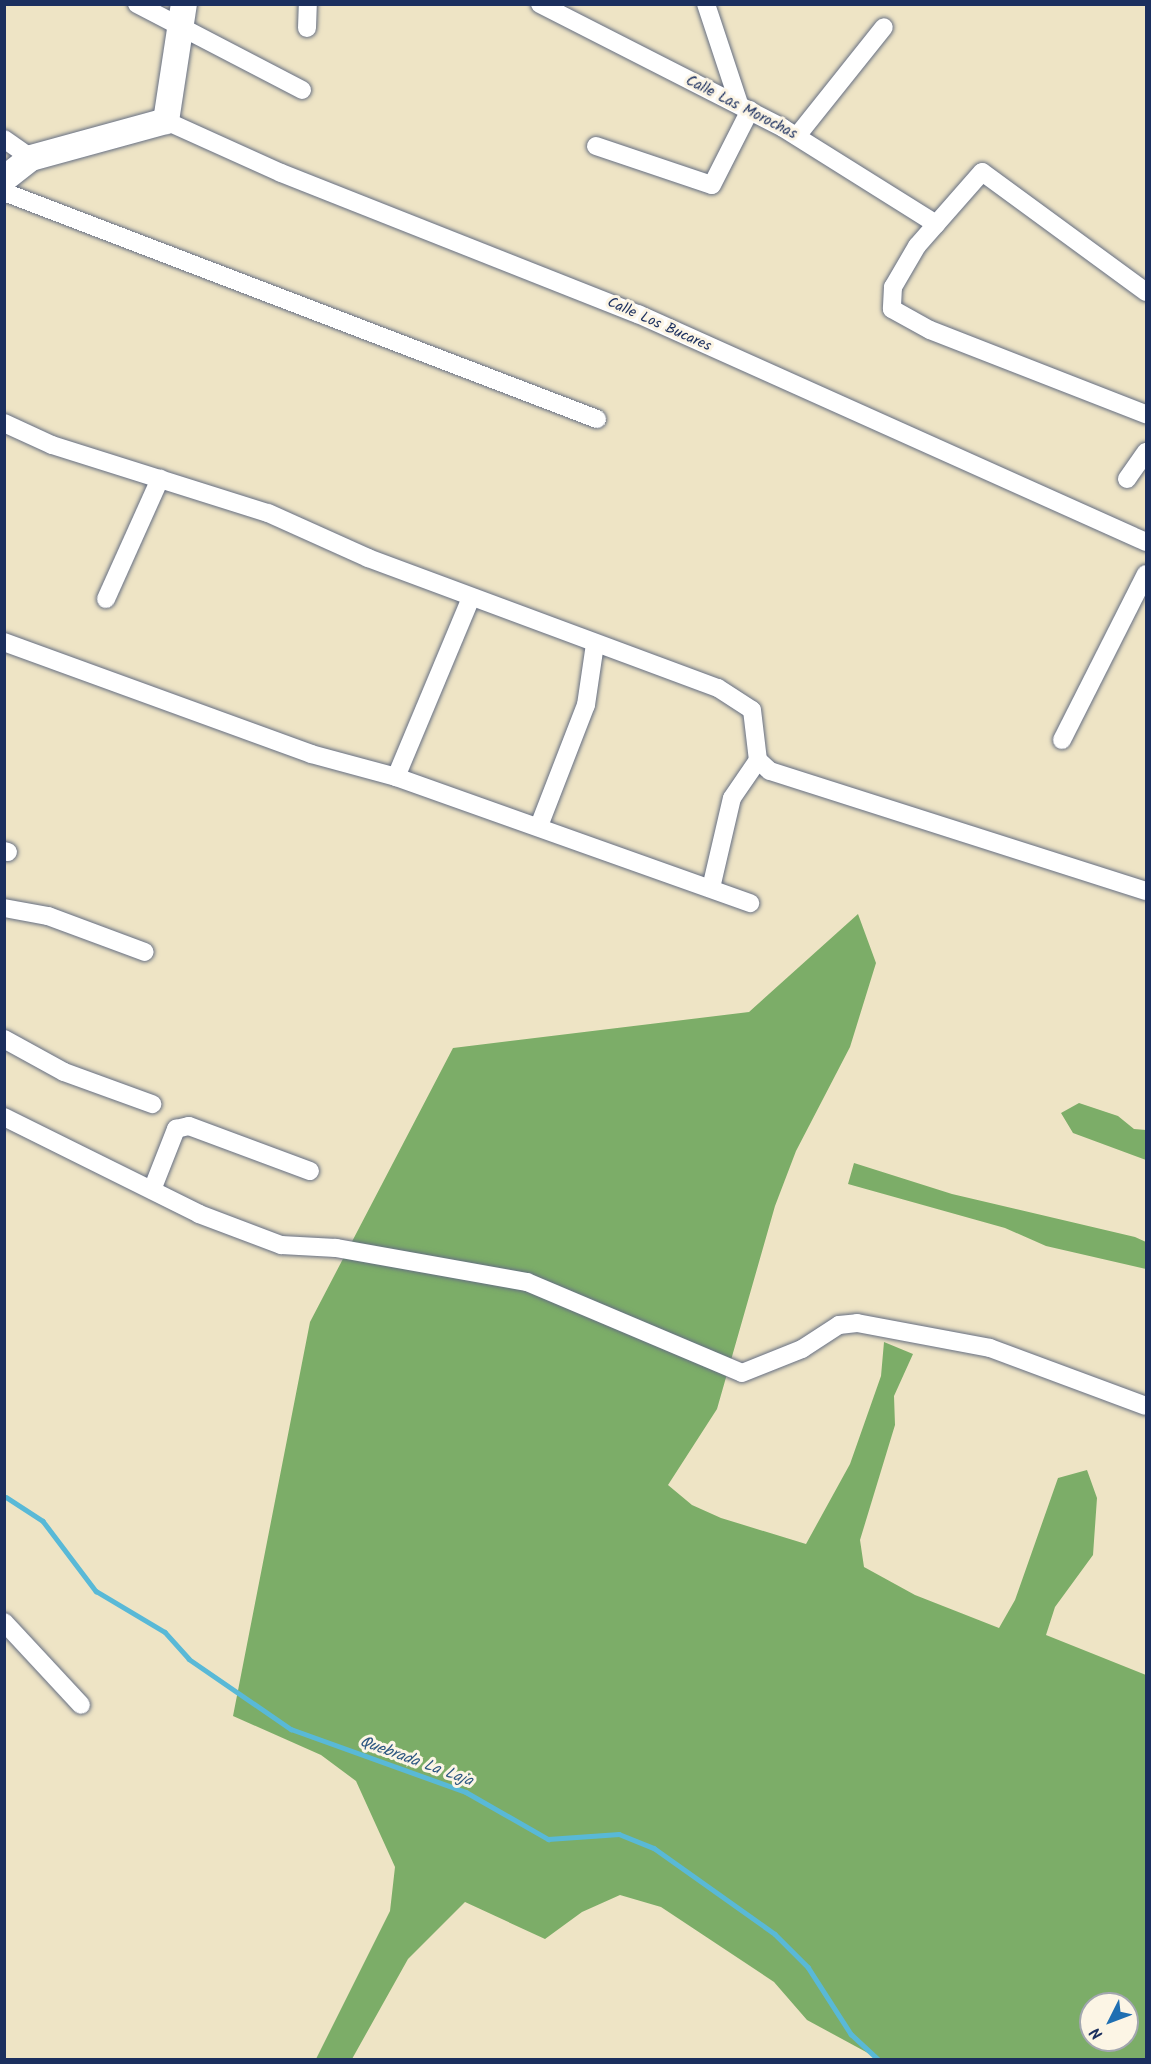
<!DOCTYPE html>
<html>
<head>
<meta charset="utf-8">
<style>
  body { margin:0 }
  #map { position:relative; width:1151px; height:2064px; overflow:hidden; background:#eee4c5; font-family:Kalam,sans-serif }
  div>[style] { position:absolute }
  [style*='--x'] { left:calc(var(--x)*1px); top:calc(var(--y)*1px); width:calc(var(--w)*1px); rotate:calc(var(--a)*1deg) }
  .forest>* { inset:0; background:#7cad68 }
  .stream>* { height:4.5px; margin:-2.25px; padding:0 2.25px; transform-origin:2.25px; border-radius:2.25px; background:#59b9d7 }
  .roads { filter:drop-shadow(0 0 2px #656e82) drop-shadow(0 0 2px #656e82) }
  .street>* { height:18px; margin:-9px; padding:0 9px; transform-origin:9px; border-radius:9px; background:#fff }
  .secondary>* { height:26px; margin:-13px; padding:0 13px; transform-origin:13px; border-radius:13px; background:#fff }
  span { translate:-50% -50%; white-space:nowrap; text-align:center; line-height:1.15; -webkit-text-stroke:6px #fcf5e5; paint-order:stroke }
  .street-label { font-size:15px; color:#1b2f5e }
  .water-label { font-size:16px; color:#2e5882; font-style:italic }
  .frame { position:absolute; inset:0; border:6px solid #1b2f5e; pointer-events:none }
  .north { position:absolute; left:1079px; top:1992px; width:60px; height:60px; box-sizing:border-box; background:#fcf5e5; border:2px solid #a2a6af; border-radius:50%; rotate:228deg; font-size:16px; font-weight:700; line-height:24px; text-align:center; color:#1b2f5e }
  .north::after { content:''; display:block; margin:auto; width:21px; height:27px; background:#1f6fb2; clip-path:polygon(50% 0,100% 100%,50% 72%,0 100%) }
</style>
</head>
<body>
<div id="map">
  <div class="forest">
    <div style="clip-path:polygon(evenodd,858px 914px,876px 963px,850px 1047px,796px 1151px,775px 1206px,717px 1409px,668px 1485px,692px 1505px,721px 1518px,806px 1544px,850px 1464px,881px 1376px,884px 1342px,913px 1354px,894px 1396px,895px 1425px,860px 1540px,864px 1567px,915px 1595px,999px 1628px,1015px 1600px,1058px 1478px,1087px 1470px,1097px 1498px,1093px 1555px,1055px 1607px,1046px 1635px,1146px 1675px,1146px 2059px,879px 2059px,807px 2020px,774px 1982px,661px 1907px,620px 1895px,582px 1912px,545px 1939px,465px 1902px,408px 1959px,352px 2059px,316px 2059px,390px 1911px,395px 1867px,356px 1781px,321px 1755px,233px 1716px,310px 1322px,453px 1048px,749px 1012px,858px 914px,1091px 2004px,1127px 2004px,1127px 2040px,1091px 2040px,1091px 2004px)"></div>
    <div style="clip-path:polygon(1079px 1103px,1118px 1116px,1134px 1129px,1146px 1130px,1146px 1160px,1073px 1133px,1061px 1113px)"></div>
    <div style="clip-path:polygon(854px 1163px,952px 1194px,1135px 1237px,1146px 1242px,1146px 1269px,1046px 1246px,1005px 1228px,848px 1184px)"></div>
  </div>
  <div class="stream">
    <div style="--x:6;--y:1497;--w:44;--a:33"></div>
    <div style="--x:43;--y:1521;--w:88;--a:52.9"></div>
    <div style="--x:96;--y:1591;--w:80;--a:30.7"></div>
    <div style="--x:165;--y:1632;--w:36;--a:48"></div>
    <div style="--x:189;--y:1659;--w:124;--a:34.5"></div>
    <div style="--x:291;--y:1729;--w:186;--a:19.8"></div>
    <div style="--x:466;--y:1792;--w:95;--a:29.8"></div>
    <div style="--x:548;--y:1839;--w:71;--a:-4"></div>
    <div style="--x:619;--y:1834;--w:38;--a:22"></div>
    <div style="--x:654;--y:1848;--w:148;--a:35.4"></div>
    <div style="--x:775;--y:1934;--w:47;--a:45"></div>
    <div style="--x:808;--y:1967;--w:80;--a:57.3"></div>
    <div style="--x:851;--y:2034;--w:38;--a:43"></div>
  </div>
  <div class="roads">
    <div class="street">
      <div style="--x:137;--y:4;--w:186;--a:27.5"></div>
      <div style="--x:540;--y:4;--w:273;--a:27"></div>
      <div style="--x:783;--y:128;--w:181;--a:32.1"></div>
      <div style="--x:706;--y:4;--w:105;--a:71.7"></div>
      <div style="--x:307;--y:28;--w:24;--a:-88"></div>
      <div style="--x:166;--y:121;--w:126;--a:24.3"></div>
      <div style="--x:281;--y:173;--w:384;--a:21.6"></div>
      <div style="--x:638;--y:314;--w:557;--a:24.17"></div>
      <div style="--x:797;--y:136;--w:139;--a:-51.4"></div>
      <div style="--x:4;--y:139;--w:33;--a:35"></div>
      <div style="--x:596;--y:146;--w:122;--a:18.6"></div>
      <div style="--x:712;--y:185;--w:84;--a:-63.1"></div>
      <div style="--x:4;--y:192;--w:635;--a:20.95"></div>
      <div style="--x:1146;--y:292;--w:203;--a:-143.8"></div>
      <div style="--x:982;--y:172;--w:98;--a:131.3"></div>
      <div style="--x:917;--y:246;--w:48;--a:120.3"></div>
      <div style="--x:893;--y:287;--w:22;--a:93"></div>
      <div style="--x:892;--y:309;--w:43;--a:28.9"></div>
      <div style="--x:930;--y:330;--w:232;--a:21.3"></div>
      <div style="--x:4;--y:423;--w:53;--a:24.6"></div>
      <div style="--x:52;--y:445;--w:226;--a:17.5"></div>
      <div style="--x:268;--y:513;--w:110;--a:24.2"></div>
      <div style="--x:368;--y:558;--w:373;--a:20.4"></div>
      <div style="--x:718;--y:688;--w:40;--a:32.9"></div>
      <div style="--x:752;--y:710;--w:50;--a:83.2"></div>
      <div style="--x:758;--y:760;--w:16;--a:43"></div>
      <div style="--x:770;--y:771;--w:395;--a:17.7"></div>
      <div style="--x:1127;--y:479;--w:33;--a:-55"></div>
      <div style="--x:106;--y:599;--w:132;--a:-65.8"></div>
      <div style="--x:4;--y:642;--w:327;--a:20"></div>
      <div style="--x:311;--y:754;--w:88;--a:15.1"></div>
      <div style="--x:396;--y:777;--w:376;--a:19.6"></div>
      <div style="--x:1062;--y:740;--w:186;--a:-63.2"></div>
      <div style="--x:396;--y:777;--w:194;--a:-67.3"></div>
      <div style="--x:539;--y:826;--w:130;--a:-68.8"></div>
      <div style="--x:586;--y:705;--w:62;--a:-81.6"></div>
      <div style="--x:4;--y:851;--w:4;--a:14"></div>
      <div style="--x:711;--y:888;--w:92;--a:-76.9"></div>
      <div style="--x:732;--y:798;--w:46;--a:-55.6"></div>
      <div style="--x:4;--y:908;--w:45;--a:10.3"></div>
      <div style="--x:48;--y:916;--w:103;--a:20.4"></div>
      <div style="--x:4;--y:1039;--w:68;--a:28.8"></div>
      <div style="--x:64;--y:1072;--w:94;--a:20"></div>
      <div style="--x:4;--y:1117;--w:218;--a:26.4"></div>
      <div style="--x:199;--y:1214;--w:88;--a:20.7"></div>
      <div style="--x:281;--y:1245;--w:55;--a:3.1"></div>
      <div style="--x:336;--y:1248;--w:194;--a:10.1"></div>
      <div style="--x:527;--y:1282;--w:233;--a:22.9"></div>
      <div style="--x:742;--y:1373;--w:65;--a:-21.8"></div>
      <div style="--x:802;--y:1349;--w:44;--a:-33"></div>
      <div style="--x:839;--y:1325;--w:18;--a:-6"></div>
      <div style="--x:857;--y:1323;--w:135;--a:10.6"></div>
      <div style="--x:990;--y:1348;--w:166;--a:20.4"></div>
      <div style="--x:152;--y:1190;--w:66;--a:-68.5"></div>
      <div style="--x:176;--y:1129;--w:13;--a:-13"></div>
      <div style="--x:189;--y:1126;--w:129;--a:20.4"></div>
      <div style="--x:4;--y:1622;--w:113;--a:47.1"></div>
    </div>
    <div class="secondary">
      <div style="--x:4;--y:179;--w:34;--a:-38"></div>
      <div style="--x:31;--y:158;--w:140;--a:-15.3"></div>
      <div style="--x:166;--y:121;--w:118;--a:-81.3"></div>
    </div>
  </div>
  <div class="street-label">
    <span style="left:741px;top:108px;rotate:27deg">Calle Las Morochas</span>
    <span style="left:659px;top:325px;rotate:24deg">Calle Los Bucares</span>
  </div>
  <div class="water-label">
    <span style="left:416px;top:1762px;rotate:20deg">Quebrada La Laja</span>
  </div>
  <div class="frame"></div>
  <div class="north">N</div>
</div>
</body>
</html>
